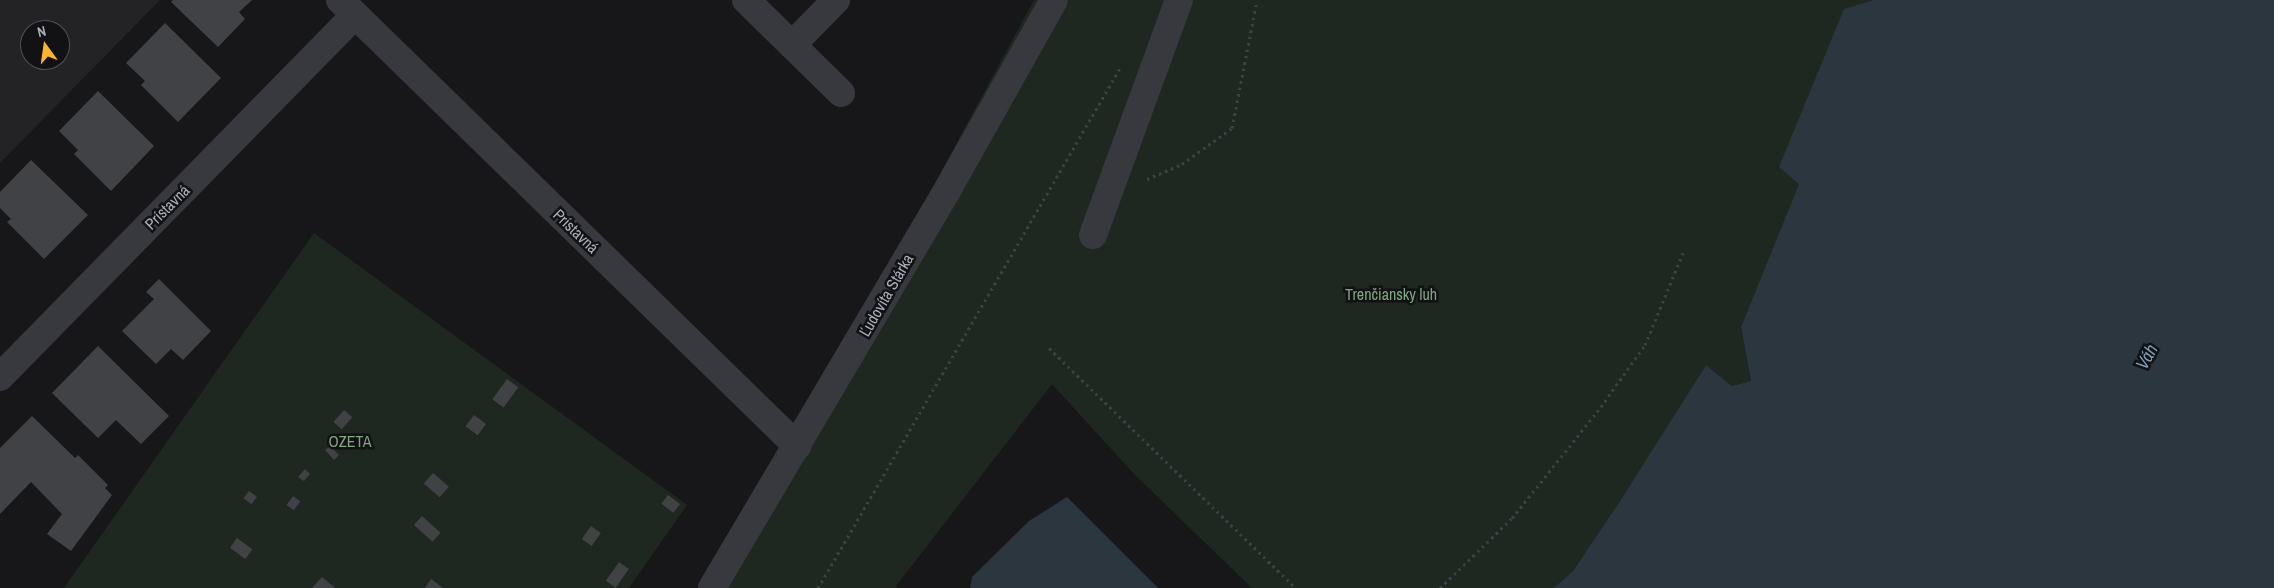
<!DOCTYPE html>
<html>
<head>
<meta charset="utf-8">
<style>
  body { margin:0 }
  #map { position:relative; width:2274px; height:588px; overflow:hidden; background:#171719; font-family:"Archivo Narrow",sans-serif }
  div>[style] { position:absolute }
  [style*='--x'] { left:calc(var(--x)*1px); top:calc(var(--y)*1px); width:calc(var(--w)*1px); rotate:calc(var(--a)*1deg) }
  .built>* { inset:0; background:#232326 }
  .green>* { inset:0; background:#1f2820 }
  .water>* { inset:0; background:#2c363e }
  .building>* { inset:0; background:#414246; transform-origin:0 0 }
  .path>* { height:3px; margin-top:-1.5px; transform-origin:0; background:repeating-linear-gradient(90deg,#3e4046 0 2.5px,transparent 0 6.5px) }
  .minor>* { height:28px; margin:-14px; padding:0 14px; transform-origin:14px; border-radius:14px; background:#38393f }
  span { translate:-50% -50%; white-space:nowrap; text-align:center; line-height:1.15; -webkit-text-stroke:5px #121214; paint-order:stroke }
  .street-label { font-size:16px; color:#a9aeba }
  .park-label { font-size:16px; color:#7fa681 }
  .water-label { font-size:18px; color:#7e9db6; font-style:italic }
  .north { position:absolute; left:20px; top:20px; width:50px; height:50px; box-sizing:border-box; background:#121214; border:1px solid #4e5056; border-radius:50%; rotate:346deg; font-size:14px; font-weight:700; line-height:20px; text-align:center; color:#a9aeba }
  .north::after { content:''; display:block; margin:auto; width:18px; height:22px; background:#fbb42e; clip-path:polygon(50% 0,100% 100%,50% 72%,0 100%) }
</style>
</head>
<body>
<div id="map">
  <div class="built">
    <div style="clip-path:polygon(evenodd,0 0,160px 0,0 163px,0 0,30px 30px,60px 30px,60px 60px,30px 60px,30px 30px)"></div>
  </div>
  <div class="green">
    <div style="clip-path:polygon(1034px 0,1874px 0,1741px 327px,1751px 381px,1732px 386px,1706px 365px,1620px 501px,1573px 571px,1555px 588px,1252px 588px,1135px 475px,1052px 384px,896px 586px,897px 588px,716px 588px)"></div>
    <div style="clip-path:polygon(314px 233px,687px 505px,629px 588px,64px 588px)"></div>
  </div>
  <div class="water">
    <div style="clip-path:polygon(1874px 0,2274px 0,2274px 588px,1554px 588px,1573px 571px,1620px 501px,1706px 365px,1732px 386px,1751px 381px,1741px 327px,1799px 184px,1779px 167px,1844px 9px)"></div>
    <div style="clip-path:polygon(1067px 497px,1158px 588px,970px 588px,972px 577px,1029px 521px)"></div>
  </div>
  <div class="building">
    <div style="clip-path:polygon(173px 0,252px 0,239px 12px,245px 19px,218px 47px,171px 2px)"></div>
    <div style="clip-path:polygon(165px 23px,221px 78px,178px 122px,141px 85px,145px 81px,126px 63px)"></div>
    <div style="clip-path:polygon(98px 91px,154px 146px,111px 191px,74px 154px,78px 150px,59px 131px)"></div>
    <div style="clip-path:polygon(31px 160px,88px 215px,44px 259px,7px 222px,11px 219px,0 208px,0 192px)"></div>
    <div style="clip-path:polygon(159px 279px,211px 331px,183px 360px,171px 349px,156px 364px,122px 331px,154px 299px,146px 292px)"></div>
    <div style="clip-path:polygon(98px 346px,169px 416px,141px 444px,116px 420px,98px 438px,52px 393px)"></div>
    <div style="left:507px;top:379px;width:14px;height:25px;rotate:36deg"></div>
    <div style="left:344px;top:410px;width:11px;height:16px;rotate:41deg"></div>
    <div style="left:474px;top:415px;width:15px;height:14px;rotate:37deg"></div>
    <div style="clip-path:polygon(32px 416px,75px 458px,78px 455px,108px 485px,105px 488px,112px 495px,71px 551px,47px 534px,62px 514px,31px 482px,0 514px,0 448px)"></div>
    <div style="clip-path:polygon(330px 446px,339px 455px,334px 460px,325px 450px)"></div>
    <div style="clip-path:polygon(305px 469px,310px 474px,304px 481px,298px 477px)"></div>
    <div style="left:433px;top:473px;width:21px;height:14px;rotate:41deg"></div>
    <div style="left:249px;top:491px;width:10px;height:9px;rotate:37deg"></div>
    <div style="left:668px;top:495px;width:15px;height:11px;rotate:37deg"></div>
    <div style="left:293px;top:496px;width:9px;height:11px;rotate:36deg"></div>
    <div style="left:422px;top:516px;width:25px;height:12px;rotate:42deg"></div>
    <div style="left:591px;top:526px;width:12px;height:16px;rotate:35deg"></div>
    <div style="left:237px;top:538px;width:19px;height:12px;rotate:36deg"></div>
    <div style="left:619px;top:562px;width:12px;height:23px;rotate:35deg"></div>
    <div style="clip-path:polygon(322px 577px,335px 588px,312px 588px)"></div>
    <div style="clip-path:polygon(431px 579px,443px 588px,425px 588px)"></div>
  </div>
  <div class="path">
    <div style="--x:1147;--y:179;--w:38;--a:-23"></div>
    <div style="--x:1182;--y:164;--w:62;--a:-35.8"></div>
    <div style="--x:1232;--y:128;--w:130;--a:-78.9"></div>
    <div style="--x:1049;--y:348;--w:344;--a:44.2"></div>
    <div style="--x:818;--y:588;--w:601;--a:-59.85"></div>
    <div style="--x:1440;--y:588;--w:100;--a:-44.2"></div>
    <div style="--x:1512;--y:518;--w:136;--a:-51.3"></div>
    <div style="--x:1597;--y:412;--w:82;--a:-54.4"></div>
    <div style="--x:1645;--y:345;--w:100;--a:-67.6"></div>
  </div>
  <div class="minor">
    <div style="--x:340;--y:0;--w:639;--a:44.3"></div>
    <div style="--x:746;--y:0;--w:133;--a:44.4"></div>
    <div style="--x:792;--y:45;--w:63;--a:-45.6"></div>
    <div style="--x:1093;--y:235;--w:250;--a:-69.9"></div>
    <div style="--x:0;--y:377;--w:507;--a:-45.56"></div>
    <div style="--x:712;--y:588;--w:466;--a:-59.4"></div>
    <div style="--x:949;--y:187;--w:214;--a:-60.7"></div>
  </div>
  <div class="street-label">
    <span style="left:167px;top:207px;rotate:-45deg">Prístavná</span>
    <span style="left:576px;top:231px;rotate:44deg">Prístavná</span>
    <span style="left:886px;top:295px;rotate:-60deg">Ľudovíta Stárka</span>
  </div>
  <div class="park-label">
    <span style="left:1391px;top:294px">Trenčiansky luh</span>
    <span style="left:350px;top:441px">OZETA</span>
  </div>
  <div class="water-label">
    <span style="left:2147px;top:357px;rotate:-61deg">Váh</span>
  </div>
  <div class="north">N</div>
</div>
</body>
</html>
